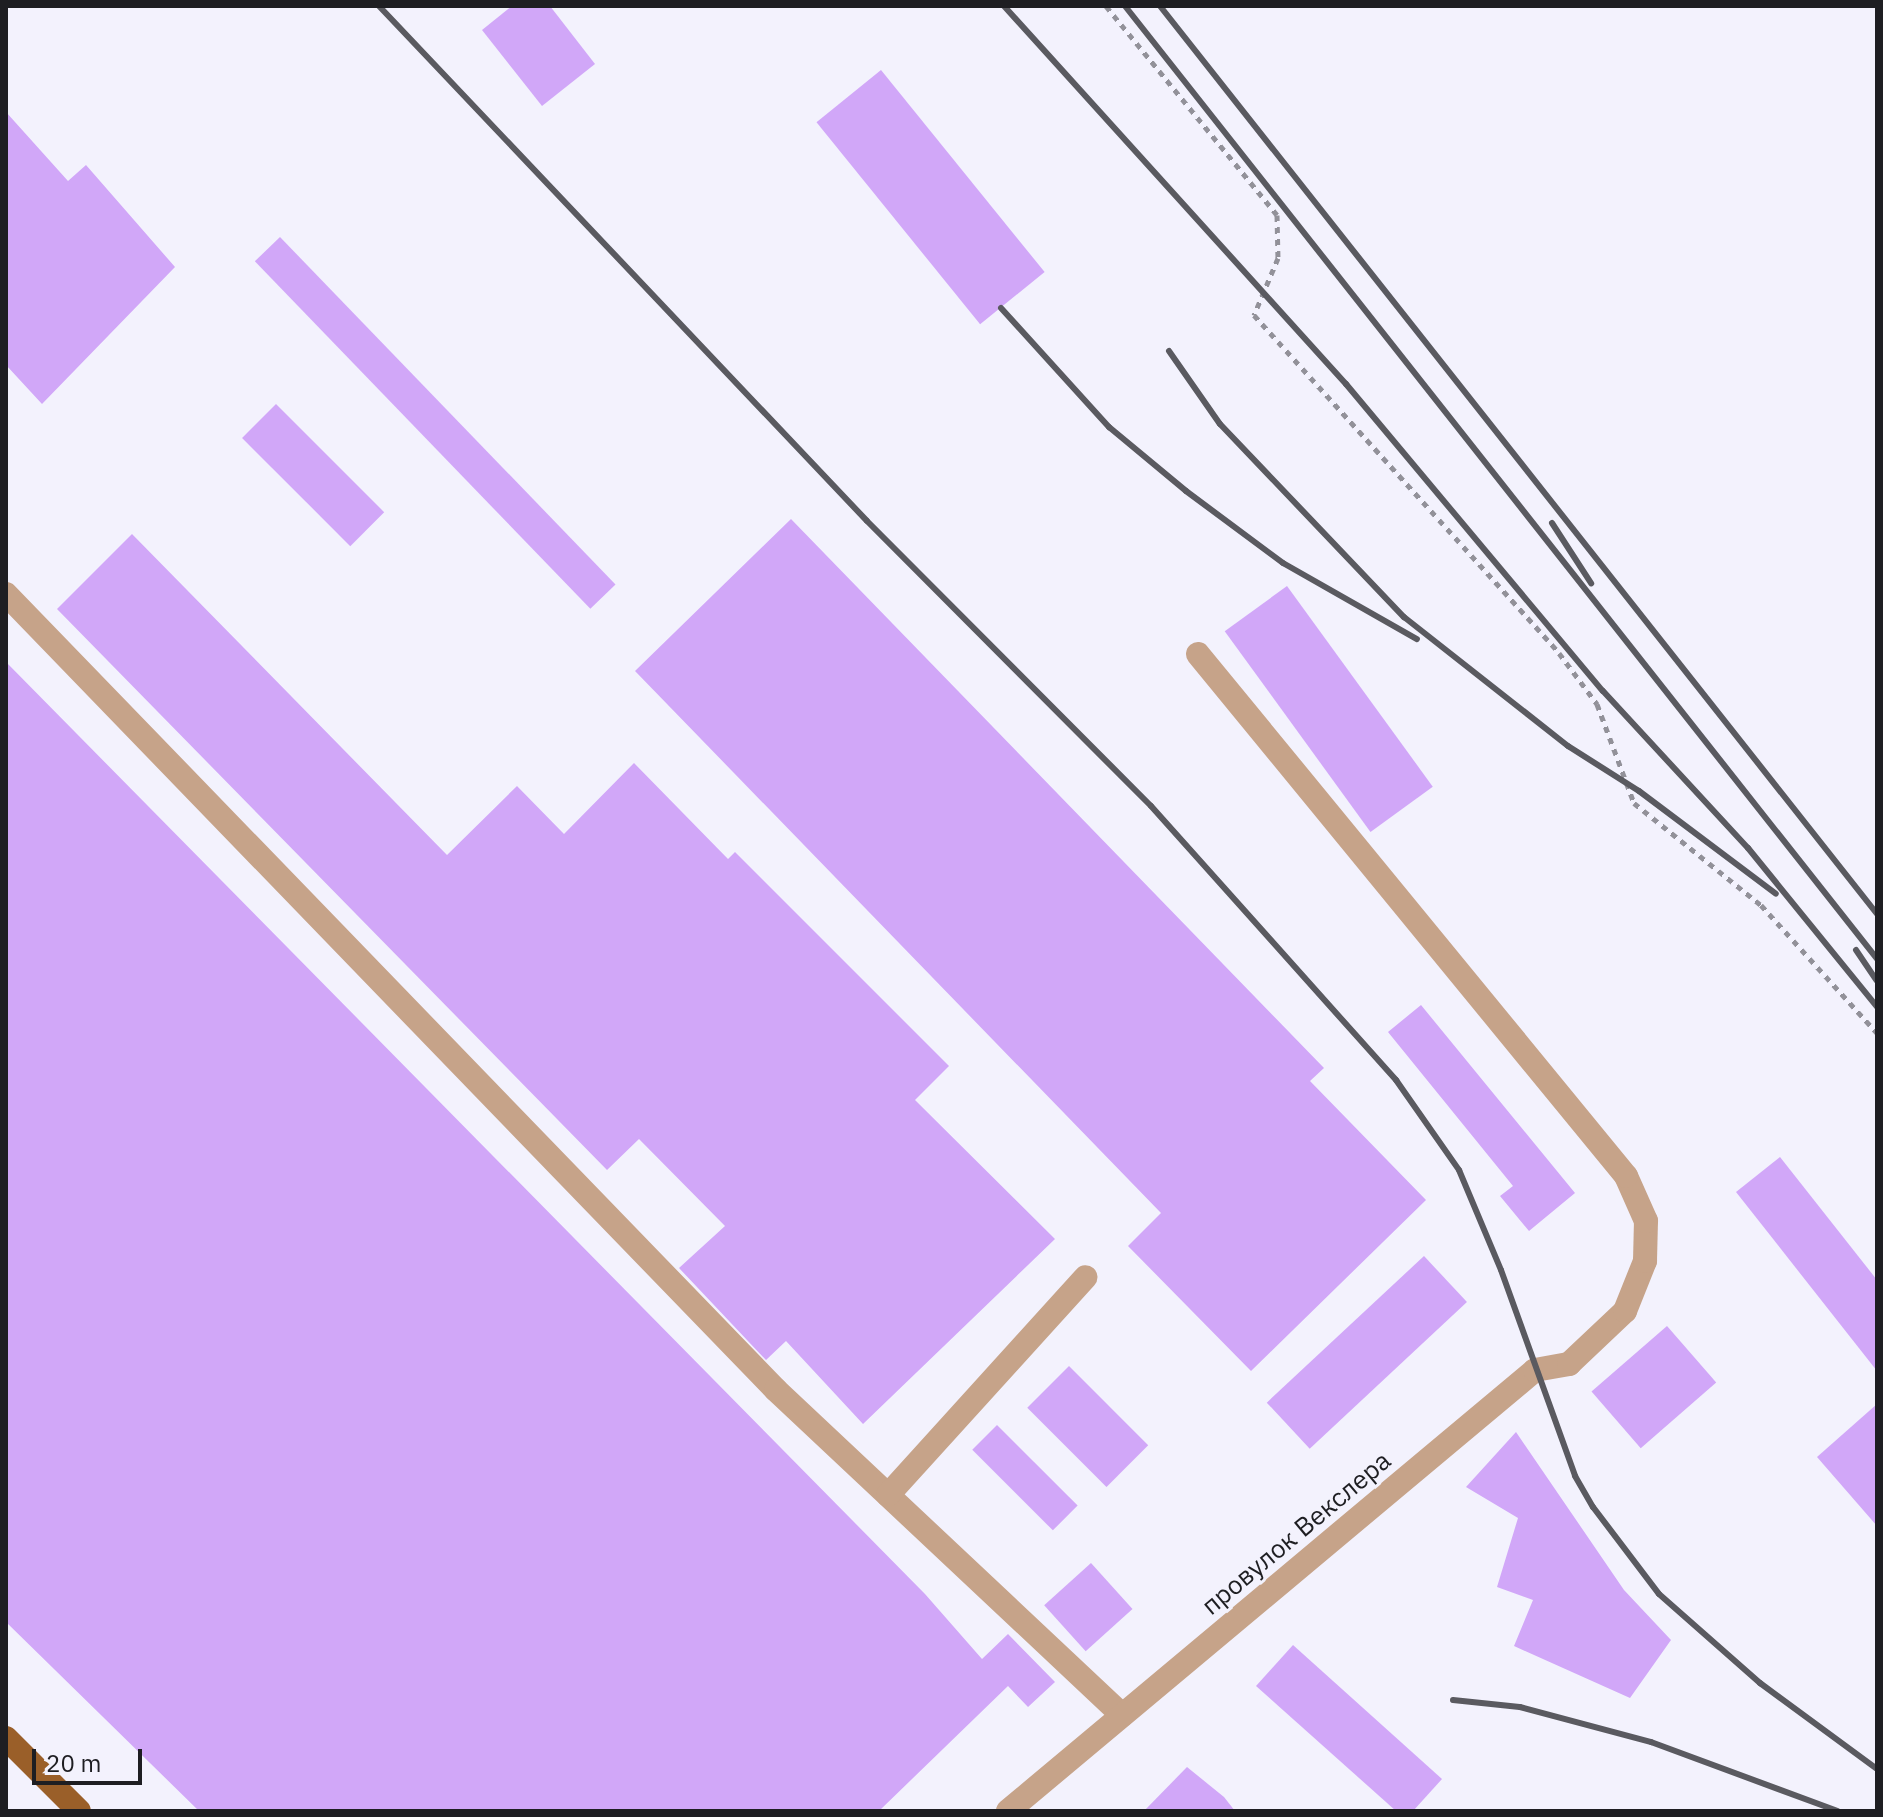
<!DOCTYPE html>
<html>
<head>
<meta charset="utf-8">
<style>
  body { margin:0 }
  #map { position:relative; width:1883px; height:1817px; overflow:hidden; background:#f3f2fd; font-family:"IBM Plex Sans",sans-serif }
  div>[style] { position:absolute }
  [style*='--x'] { left:calc(var(--x)*1px); top:calc(var(--y)*1px); width:calc(var(--w)*1px); rotate:calc(var(--a)*1deg) }
  .building>* { inset:0; background:#d1a7f8; transform-origin:0 0 }
  .path>* { height:5px; margin-top:-2.5px; transform-origin:0; background:repeating-linear-gradient(90deg,#929199 0 6px,transparent 0 12px) }
  .minor>* { height:24px; margin:-12px; padding:0 12px; transform-origin:12px; border-radius:12px; background:#c6a389 }
  .major>* { height:24px; margin:-12px; padding:0 12px; transform-origin:12px; border-radius:12px; background:#9a5f29 }
  .rail>* { height:6px; margin:-3px; padding:0 3px; transform-origin:3px; border-radius:3px; background:#5a5a60 }
  span { translate:-50% -50%; white-space:nowrap; text-align:center; line-height:1.15; -webkit-text-stroke:6px #f3f2fd; paint-order:stroke }
  .street-label { font-size:26px; color:#1e1e22 }
  .frame { position:absolute; inset:0; border:8px solid #1e1e22; pointer-events:none }
  .scale { position:absolute; left:32px; top:1749px; width:110px; height:36px; box-sizing:border-box; border:4px solid #1e1e22; border-top:0; padding-left:10px; font-size:24px; line-height:28px; white-space:nowrap; color:#1e1e22; -webkit-text-stroke:6px #f3f2fd; paint-order:stroke }
</style>
</head>
<body>
<div id="map">
  <div class="building">
    <div style="clip-path:polygon(512px 6px,550px 6px,595px 64px,542px 106px,482px 30px)"></div>
    <div style="left:881px;top:70px;width:260px;height:83px;rotate:51deg"></div>
    <div style="clip-path:polygon(6px 112px,68px 181px,86px 165px,175px 267px,42px 404px,6px 365px)"></div>
    <div style="left:280px;top:237px;width:483px;height:35px;rotate:46deg"></div>
    <div style="left:276px;top:404px;width:153px;height:48px;rotate:45deg"></div>
    <div style="clip-path:polygon(791px 519px,1324px 1068px,1310px 1081px,1426px 1200px,1251px 1371px,1128px 1246px,1161px 1213px,635px 671px)"></div>
    <div style="clip-path:polygon(132px 534px,447px 855px,517px 786px,564px 834px,634px 763px,728px 859px,735px 852px,949px 1066px,915px 1100px,1055px 1239px,863px 1424px,786px 1341px,766px 1360px,679px 1268px,725px 1226px,639px 1139px,607px 1170px,57px 609px)"></div>
    <div style="left:1287px;top:586px;width:248px;height:77px;rotate:54deg"></div>
    <div style="clip-path:polygon(6px 662px,925px 1594px,982px 1659px,1008px 1634px,1055px 1682px,1028px 1707px,1008px 1686px,879px 1811px,199px 1811px,6px 1622px)"></div>
    <div style="clip-path:polygon(1421px 1005px,1575px 1193px,1529px 1231px,1500px 1196px,1513px 1186px,1388px 1032px)"></div>
    <div style="clip-path:polygon(1780px 1157px,1877px 1280px,1877px 1371px,1736px 1192px)"></div>
    <div style="left:1424px;top:1256px;width:63px;height:215px;rotate:47deg"></div>
    <div style="left:1667px;top:1326px;width:75px;height:100px;rotate:49deg"></div>
    <div style="left:1069px;top:1366px;width:112px;height:59px;rotate:45deg"></div>
    <div style="clip-path:polygon(1877px 1404px,1877px 1526px,1817px 1457px)"></div>
    <div style="left:997px;top:1425px;width:114px;height:35px;rotate:45deg"></div>
    <div style="clip-path:polygon(1516px 1432px,1624px 1590px,1671px 1640px,1630px 1698px,1514px 1646px,1533px 1600px,1497px 1587px,1518px 1518px,1466px 1487px)"></div>
    <div style="left:1091px;top:1563px;width:62px;height:63px;rotate:48deg"></div>
    <div style="clip-path:polygon(1293px 1645px,1442px 1779px,1413px 1811px,1396px 1811px,1256px 1686px)"></div>
    <div style="clip-path:polygon(1187px 1767px,1224px 1797px,1235px 1811px,1144px 1811px)"></div>
  </div>
  <div class="path">
    <div style="--x:1106;--y:6;--w:270;--a:50.7"></div>
    <div style="--x:1277;--y:215;--w:43;--a:88.7"></div>
    <div style="--x:1278;--y:258;--w:62;--a:112.8"></div>
    <div style="--x:1254;--y:315;--w:455;--a:47.9"></div>
    <div style="--x:1559;--y:653;--w:64;--a:53.3"></div>
    <div style="--x:1597;--y:704;--w:106;--a:69.5"></div>
    <div style="--x:1634;--y:803;--w:163;--a:38.8"></div>
    <div style="--x:1761;--y:905;--w:173;--a:47.8"></div>
  </div>
  <div class="minor">
    <div style="--x:6;--y:594;--w:1107;--a:45.95"></div>
    <div style="--x:776;--y:1390;--w:475;--a:43.2"></div>
    <div style="--x:888;--y:1495;--w:294;--a:-47.8"></div>
    <div style="--x:1008;--y:1811;--w:687;--a:-39.92"></div>
    <div style="--x:1535;--y:1370;--w:35;--a:-10"></div>
    <div style="--x:1569;--y:1364;--w:77;--a:-43.4"></div>
    <div style="--x:1625;--y:1311;--w:54;--a:-68.2"></div>
    <div style="--x:1645;--y:1261;--w:40;--a:-88.6"></div>
    <div style="--x:1646;--y:1221;--w:49;--a:-114"></div>
    <div style="--x:1626;--y:1176;--w:675;--a:-129.35"></div>
  </div>
  <div class="major">
    <div style="--x:6;--y:1738;--w:103;--a:45"></div>
  </div>
  <div class="rail">
    <div style="--x:379;--y:6;--w:709;--a:46.54"></div>
    <div style="--x:867;--y:521;--w:402;--a:45.1"></div>
    <div style="--x:1151;--y:806;--w:368;--a:48.2"></div>
    <div style="--x:1396;--y:1080;--w:110;--a:55"></div>
    <div style="--x:1459;--y:1170;--w:108;--a:67.2"></div>
    <div style="--x:1501;--y:1270;--w:219;--a:70.2"></div>
    <div style="--x:1575;--y:1476;--w:36;--a:60"></div>
    <div style="--x:1593;--y:1507;--w:109;--a:52.8"></div>
    <div style="--x:1659;--y:1594;--w:135;--a:41.4"></div>
    <div style="--x:1760;--y:1683;--w:145;--a:36.3"></div>
    <div style="--x:1004;--y:6;--w:510;--a:47.86"></div>
    <div style="--x:1346;--y:384;--w:400;--a:50.1"></div>
    <div style="--x:1603;--y:691;--w:214;--a:47.3"></div>
    <div style="--x:1748;--y:848;--w:205;--a:50.9"></div>
    <div style="--x:1125;--y:6;--w:1214;--a:51.72"></div>
    <div style="--x:1160;--y:6;--w:1157;--a:51.7"></div>
    <div style="--x:1001;--y:308;--w:161;--a:47.8"></div>
    <div style="--x:1109;--y:427;--w:100;--a:39.7"></div>
    <div style="--x:1186;--y:491;--w:121;--a:36.6"></div>
    <div style="--x:1283;--y:563;--w:154;--a:29.6"></div>
    <div style="--x:1169;--y:351;--w:89;--a:55.1"></div>
    <div style="--x:1220;--y:424;--w:267;--a:46.4"></div>
    <div style="--x:1404;--y:617;--w:209;--a:38.2"></div>
    <div style="--x:1568;--y:746;--w:84;--a:32.4"></div>
    <div style="--x:1639;--y:791;--w:171;--a:36.9"></div>
    <div style="--x:1552;--y:523;--w:72;--a:57"></div>
    <div style="--x:1856;--y:950;--w:37;--a:56"></div>
    <div style="--x:1453;--y:1700;--w:67;--a:6"></div>
    <div style="--x:1520;--y:1707;--w:136;--a:15"></div>
    <div style="--x:1651;--y:1742;--w:199;--a:20.3"></div>
  </div>
  <div class="street-label">
    <span style="left:1296px;top:1533px;rotate:-40deg">провулок Векслера</span>
  </div>
  <div class="frame"></div>
  <div class="scale">20 m</div>
</div>
</body>
</html>
